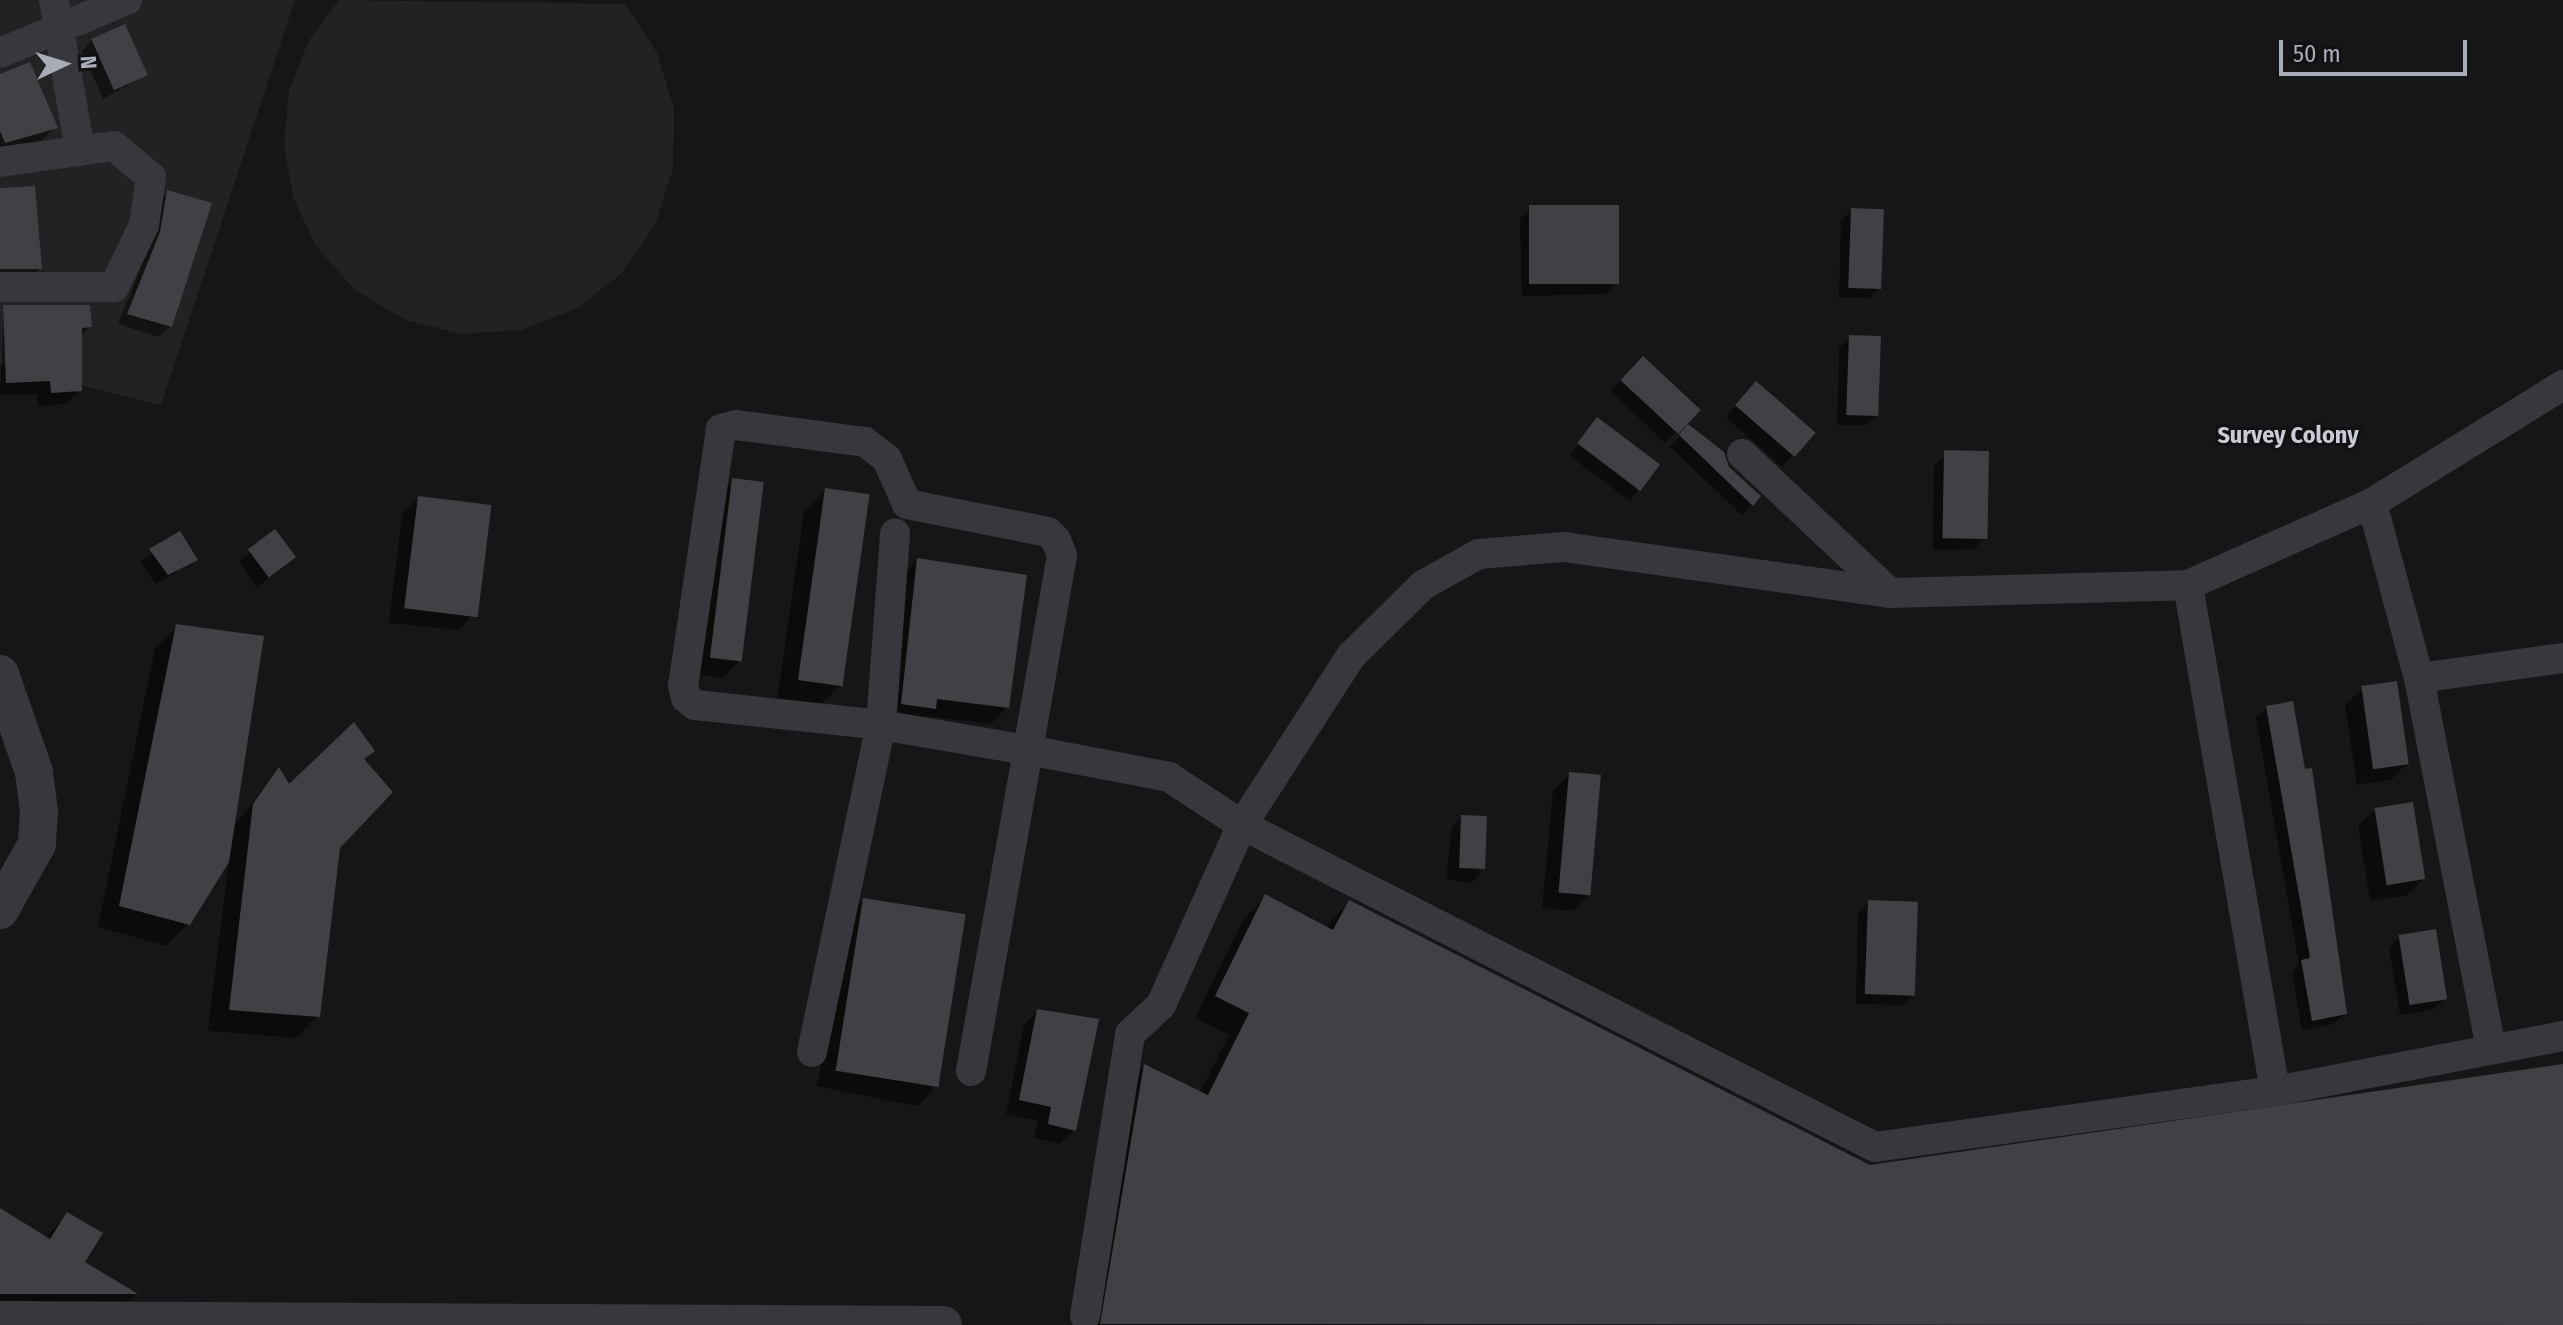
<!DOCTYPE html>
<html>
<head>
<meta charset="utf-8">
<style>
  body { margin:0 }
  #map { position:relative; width:2563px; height:1325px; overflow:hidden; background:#161618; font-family:"Fira Sans Condensed",sans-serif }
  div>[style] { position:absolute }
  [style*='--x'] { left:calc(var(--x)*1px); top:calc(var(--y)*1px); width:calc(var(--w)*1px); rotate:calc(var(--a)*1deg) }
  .built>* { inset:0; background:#222225 }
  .shadow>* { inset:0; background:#0007; transform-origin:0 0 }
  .building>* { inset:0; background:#404145; transform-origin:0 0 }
  .minor>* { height:30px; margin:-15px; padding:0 15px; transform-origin:15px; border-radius:15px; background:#37383d }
  .tertiary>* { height:38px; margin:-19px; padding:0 19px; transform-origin:19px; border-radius:19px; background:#37383d }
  span { translate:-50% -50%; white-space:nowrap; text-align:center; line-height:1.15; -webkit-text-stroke:6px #111113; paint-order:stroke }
  .neighbourhood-label { font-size:24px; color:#c9ccd4; font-weight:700 }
  .north { position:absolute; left:24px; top:24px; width:80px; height:80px; -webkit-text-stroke:6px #111113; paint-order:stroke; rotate:86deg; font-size:22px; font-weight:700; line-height:32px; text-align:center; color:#a8adb8 }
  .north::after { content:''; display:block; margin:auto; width:28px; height:36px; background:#a8adb8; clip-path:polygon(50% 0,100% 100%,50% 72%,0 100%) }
  .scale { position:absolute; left:2279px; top:40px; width:188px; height:36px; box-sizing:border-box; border:4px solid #a8adb8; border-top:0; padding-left:10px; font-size:24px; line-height:28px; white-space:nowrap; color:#a8adb8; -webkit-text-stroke:6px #111113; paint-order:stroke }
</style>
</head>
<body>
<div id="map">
  <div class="built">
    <div style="clip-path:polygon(0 0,295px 0,161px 405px,0 365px)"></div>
    <div style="clip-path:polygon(339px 0,625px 4px,657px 53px,674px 109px,673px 169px,655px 225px,622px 273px,576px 309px,521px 330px,462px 334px,406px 320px,355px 290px,316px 246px,293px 197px,284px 145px,289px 91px,308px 42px)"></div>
  </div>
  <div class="shadow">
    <div style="clip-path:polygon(92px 40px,146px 75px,103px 99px,82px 51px)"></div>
    <div style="clip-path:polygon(0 77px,55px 127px,42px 140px,0 153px)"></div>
    <div style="clip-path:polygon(0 190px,40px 268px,26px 282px,0 282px)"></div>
    <div style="clip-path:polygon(168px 192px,170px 326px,159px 337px,118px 324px,150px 245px,157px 202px)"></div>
    <div style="clip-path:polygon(1530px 209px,1617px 283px,1606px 294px,1522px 296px,1520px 219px)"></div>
    <div style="clip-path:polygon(1852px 210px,1879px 288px,1869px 298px,1839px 298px,1841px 221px)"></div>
    <div style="clip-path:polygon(4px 307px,90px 326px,80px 337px,80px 390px,66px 404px,38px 406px,37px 394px,0 395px)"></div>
    <div style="clip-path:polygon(1850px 337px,1878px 415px,1867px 425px,1837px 425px,1839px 348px)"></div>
    <div style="left:1643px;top:358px;width:75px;height:46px;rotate:44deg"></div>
    <div style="clip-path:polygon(1746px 394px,1813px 434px,1782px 467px,1726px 417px)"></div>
    <div style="left:1597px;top:420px;width:75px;height:45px;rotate:37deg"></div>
    <div style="clip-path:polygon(1688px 427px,1727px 468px,1752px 504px,1742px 515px,1670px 447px)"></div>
    <div style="clip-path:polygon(1945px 455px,1985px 538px,1974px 549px,1933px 550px,1934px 465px)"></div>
    <div style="clip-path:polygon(733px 480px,739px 661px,723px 678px,694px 674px,716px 496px)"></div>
    <div style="clip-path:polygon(826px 490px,840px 686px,818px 707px,777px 701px,804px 512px)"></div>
    <div style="clip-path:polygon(419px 498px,474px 614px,458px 630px,389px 623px,402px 514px)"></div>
    <div style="clip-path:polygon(180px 534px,196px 560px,156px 584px,140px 562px)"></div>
    <div style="clip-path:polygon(250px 552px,293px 557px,257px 588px,239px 562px)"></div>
    <div style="clip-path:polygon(917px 560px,1007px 707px,991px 724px,926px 716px,918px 725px,885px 720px,901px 576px)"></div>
    <div style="clip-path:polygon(177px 627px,232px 828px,279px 771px,289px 787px,373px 751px,363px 760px,338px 847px,318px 1016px,296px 1038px,208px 1031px,229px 859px,188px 924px,166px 946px,98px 927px,155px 648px)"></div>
    <div style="clip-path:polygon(2362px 689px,2407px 763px,2391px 780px,2357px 785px,2345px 705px)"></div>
    <div style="clip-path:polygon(2267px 708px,2345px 1014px,2334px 1024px,2302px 1030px,2292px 972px,2299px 965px,2256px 718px)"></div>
    <div style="clip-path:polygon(1569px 774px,1589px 894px,1573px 911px,1542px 908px,1553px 791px)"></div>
    <div style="clip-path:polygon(2375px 810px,2423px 879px,2407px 895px,2370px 901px,2358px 826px)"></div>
    <div style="clip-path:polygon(1462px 817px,1480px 874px,1470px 884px,1446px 878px,1452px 828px)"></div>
    <div style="clip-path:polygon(1266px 897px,1325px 928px,1349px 902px,1870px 1167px,2563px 1066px,2563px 1325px,1083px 1325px,1123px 1087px,1144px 1066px,1200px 1093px,1229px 1035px,1195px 1018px,1244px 918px)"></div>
    <div style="clip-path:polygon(864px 900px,933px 1090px,917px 1106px,817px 1086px,847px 917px)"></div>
    <div style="clip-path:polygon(1869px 902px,1913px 995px,1903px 1005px,1856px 1004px,1858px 913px)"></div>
    <div style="clip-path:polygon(2399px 937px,2445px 999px,2434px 1009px,2400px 1015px,2389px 948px)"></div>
    <div style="clip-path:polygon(1038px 1011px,1074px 1130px,1060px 1144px,1034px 1138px,1038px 1121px,1006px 1114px,1024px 1025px)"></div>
    <div style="clip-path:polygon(0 1211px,45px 1238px,67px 1215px,82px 1262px,135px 1295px,116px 1313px,0 1313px)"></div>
  </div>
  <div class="building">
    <div style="left:125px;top:24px;width:56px;height:37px;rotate:66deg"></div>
    <div style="clip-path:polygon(30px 62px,58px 128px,5px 143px,0 131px,0 74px)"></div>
    <div style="clip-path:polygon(35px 186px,42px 269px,0 269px,0 188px)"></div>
    <div style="clip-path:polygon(167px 190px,212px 203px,172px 327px,127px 314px,160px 232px)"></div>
    <div style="left:1619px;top:205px;width:79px;height:90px;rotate:90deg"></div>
    <div style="left:1851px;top:208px;width:33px;height:80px;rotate:2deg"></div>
    <div style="clip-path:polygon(3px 305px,90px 305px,92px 327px,82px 328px,82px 391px,51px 393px,50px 381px,6px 383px)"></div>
    <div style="left:1849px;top:335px;width:32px;height:80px;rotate:2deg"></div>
    <div style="left:1643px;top:356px;width:79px;height:33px;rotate:43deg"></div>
    <div style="left:1756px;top:381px;width:79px;height:32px;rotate:41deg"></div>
    <div style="left:1597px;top:417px;width:79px;height:33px;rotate:37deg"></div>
    <div style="clip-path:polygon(1688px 424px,1724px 452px,1729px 467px,1761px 496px,1753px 506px,1679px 435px)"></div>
    <div style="left:1989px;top:451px;width:88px;height:45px;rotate:91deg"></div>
    <div style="left:732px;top:478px;width:32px;height:181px;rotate:7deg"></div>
    <div style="left:825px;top:488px;width:45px;height:194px;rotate:8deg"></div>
    <div style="left:418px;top:496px;width:74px;height:113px;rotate:7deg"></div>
    <div style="left:275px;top:529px;width:35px;height:34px;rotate:53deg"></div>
    <div style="clip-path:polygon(180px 531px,198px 560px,168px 575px,149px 549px)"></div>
    <div style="clip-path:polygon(917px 558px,1027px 575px,1009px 708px,937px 699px,936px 709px,901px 704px)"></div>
    <div style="clip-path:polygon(176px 624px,264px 636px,229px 862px,190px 925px,119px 906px)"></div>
    <div style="left:2397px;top:681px;width:84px;height:36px;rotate:82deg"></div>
    <div style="clip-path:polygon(2293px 701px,2305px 769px,2312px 768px,2347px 1014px,2312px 1021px,2301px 960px,2310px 958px,2266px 706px)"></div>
    <div style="clip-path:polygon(354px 722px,375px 751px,364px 759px,393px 792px,340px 848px,320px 1017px,229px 1010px,253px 804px,279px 767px,289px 784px)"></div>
    <div style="left:1569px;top:772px;width:32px;height:121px;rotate:5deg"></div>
    <div style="left:2413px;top:802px;width:78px;height:39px;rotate:81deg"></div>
    <div style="left:1461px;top:815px;width:26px;height:53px;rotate:2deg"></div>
    <div style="clip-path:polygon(1265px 894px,1333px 930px,1349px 900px,1870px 1165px,2563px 1064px,2563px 1325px,1100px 1324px,1144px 1064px,1208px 1095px,1249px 1013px,1215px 996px)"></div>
    <div style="left:863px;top:898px;width:104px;height:175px;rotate:9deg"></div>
    <div style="left:1868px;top:900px;width:50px;height:94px;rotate:2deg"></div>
    <div style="left:2436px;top:929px;width:71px;height:38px;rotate:81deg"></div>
    <div style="clip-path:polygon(1037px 1009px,1099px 1019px,1076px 1131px,1048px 1124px,1051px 1107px,1019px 1100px)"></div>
    <div style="clip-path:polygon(0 1208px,50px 1239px,67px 1212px,103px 1233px,85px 1262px,138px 1294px,0 1294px)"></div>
  </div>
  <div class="minor">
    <div style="--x:54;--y:0;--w:153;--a:80.2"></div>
    <div style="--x:0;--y:53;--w:138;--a:-22.7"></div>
    <div style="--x:0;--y:162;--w:115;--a:-8"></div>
    <div style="--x:114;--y:146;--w:48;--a:40"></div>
    <div style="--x:151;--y:177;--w:49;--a:98.3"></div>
    <div style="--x:144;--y:225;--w:69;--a:115.8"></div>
    <div style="--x:114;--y:287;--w:114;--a:180"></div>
    <div style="--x:1742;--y:454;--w:203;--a:43.2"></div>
    <div style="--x:2372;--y:503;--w:181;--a:75"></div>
    <div style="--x:2419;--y:678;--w:376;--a:79"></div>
    <div style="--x:2188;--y:585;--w:513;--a:80.24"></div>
    <div style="--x:2419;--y:678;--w:145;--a:-7.9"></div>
    <div style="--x:812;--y:1052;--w:334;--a:-78.1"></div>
    <div style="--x:881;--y:725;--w:192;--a:-85.8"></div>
    <div style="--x:971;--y:1071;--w:326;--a:-79.9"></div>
    <div style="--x:1028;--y:750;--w:198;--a:-80.1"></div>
    <div style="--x:1062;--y:555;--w:16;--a:-112"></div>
    <div style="--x:1056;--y:540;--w:11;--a:-135"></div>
    <div style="--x:1048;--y:532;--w:144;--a:-168.8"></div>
    <div style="--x:907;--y:504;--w:49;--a:-114"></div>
    <div style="--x:887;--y:459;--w:28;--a:-142"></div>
    <div style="--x:865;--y:442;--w:130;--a:-172.5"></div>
    <div style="--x:736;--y:425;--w:16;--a:165"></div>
    <div style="--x:721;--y:429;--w:259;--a:98.4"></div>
    <div style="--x:683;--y:685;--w:13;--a:77"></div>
    <div style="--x:686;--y:698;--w:11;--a:38"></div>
    <div style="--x:695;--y:705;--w:187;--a:6.1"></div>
    <div style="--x:881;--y:725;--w:149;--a:9.7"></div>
    <div style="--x:1028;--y:750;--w:144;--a:10.8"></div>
    <div style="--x:1169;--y:777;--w:87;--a:33.3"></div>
    <div style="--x:1242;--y:825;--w:710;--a:26.96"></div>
    <div style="--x:1875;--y:1147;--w:404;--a:-8"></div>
    <div style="--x:2275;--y:1091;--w:293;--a:-10.8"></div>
    <div style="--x:1085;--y:1316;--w:286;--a:-80.9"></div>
    <div style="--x:1130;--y:1034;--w:42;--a:-43.1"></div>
    <div style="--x:1161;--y:1005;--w:197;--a:-65.8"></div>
    <div style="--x:1242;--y:825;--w:201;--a:-57.2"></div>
    <div style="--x:1351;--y:656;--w:101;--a:-44.6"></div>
    <div style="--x:1423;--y:585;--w:64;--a:-29"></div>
    <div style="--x:1479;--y:554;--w:85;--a:-4.7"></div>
    <div style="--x:1564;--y:547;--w:329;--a:8"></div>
    <div style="--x:1890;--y:593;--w:298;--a:-1.5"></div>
    <div style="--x:2188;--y:585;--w:201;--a:-24"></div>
    <div style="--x:2372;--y:503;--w:225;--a:-31.7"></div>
  </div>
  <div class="tertiary">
    <div style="--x:0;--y:674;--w:104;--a:70.9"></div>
    <div style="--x:34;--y:772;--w:40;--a:82.9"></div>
    <div style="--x:39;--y:812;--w:32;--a:94"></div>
    <div style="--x:37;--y:844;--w:76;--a:119.3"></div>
    <div style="--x:0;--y:1320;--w:943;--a:0.3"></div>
  </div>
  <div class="neighbourhood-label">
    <span style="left:2288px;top:436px">Survey Colony</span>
  </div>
  <div class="north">N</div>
  <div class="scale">50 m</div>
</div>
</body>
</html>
